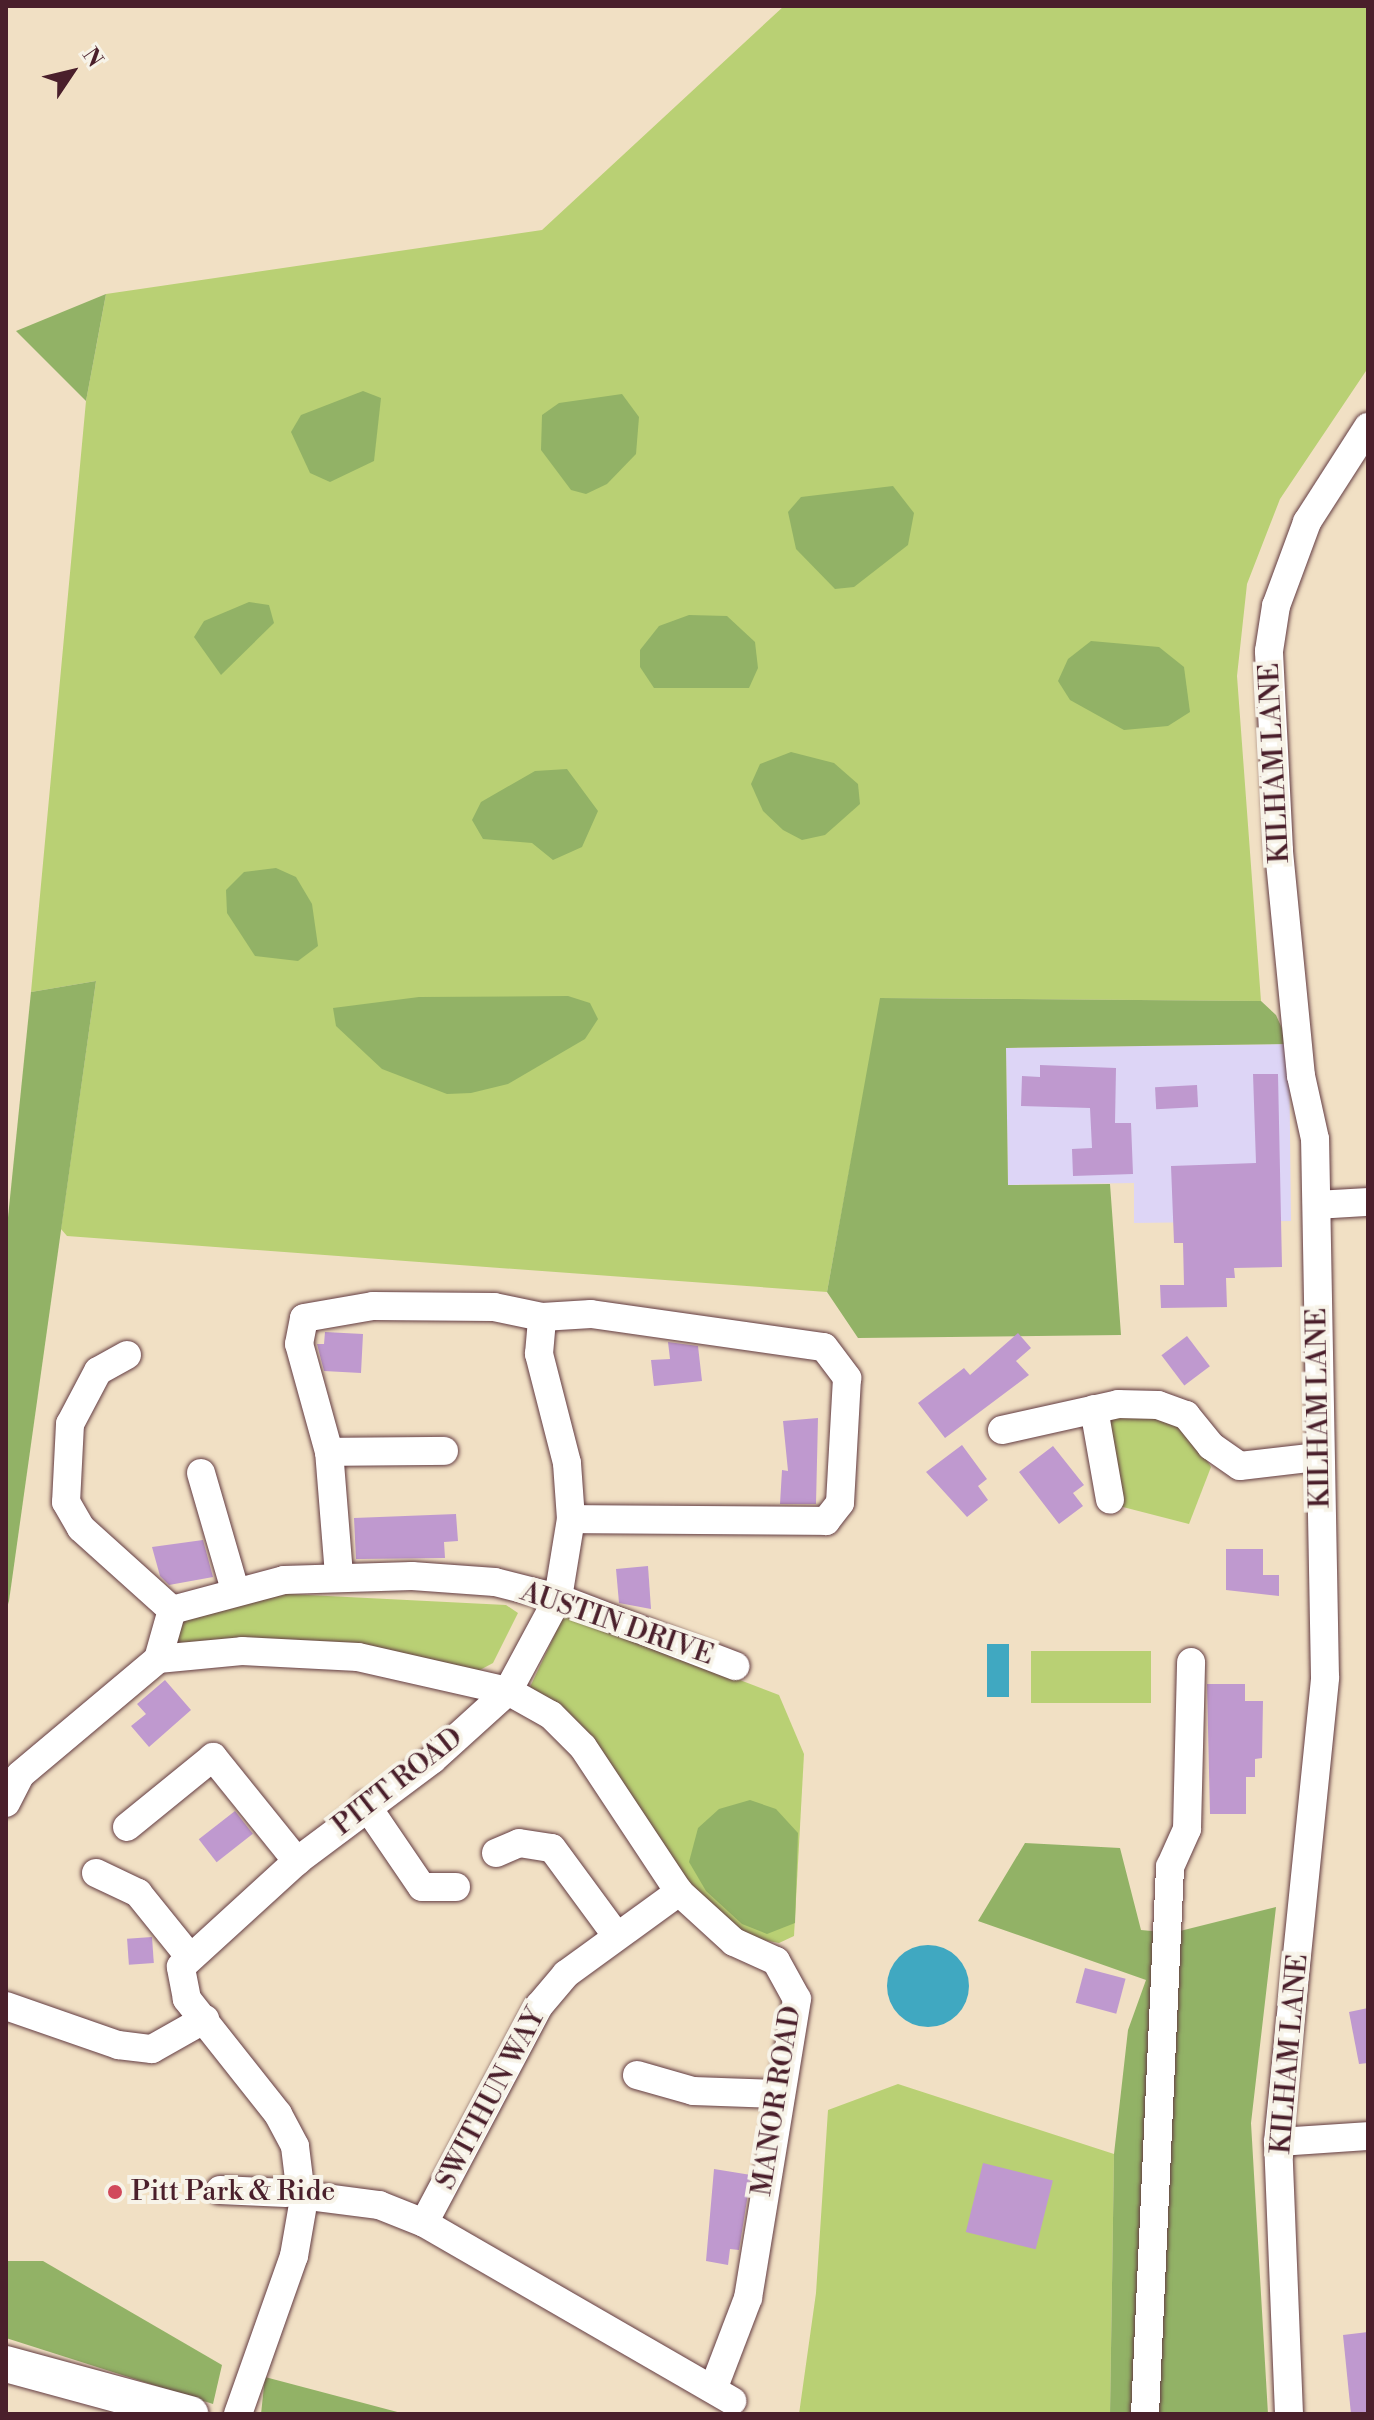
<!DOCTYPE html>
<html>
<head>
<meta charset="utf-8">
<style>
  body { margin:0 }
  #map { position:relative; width:1374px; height:2420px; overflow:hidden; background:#f1e0c4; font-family:"Libre Bodoni",serif }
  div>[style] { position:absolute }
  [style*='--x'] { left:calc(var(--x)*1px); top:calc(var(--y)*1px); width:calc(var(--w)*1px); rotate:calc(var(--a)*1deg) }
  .built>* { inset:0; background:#ddd5f6 }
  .green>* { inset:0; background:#b9d074; transform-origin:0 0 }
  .forest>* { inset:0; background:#92b266 }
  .water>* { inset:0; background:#40a8c1; transform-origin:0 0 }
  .round { border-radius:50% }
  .building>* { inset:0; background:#bf99cf; transform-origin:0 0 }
  .roads { filter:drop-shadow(0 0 2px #633c42) drop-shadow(0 0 2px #633c42) }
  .minor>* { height:28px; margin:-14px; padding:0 14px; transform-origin:14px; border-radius:14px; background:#fff }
  .major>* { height:36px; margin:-18px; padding:0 18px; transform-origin:18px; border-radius:18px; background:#fff }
  .dots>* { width:22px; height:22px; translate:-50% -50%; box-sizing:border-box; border:4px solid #f7f3e8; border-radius:50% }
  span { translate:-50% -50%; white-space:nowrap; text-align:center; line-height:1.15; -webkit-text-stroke:8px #f7f3e8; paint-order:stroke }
  .street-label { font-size:28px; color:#4a1f2b }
  .poi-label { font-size:28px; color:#4a1f2b }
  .left { translate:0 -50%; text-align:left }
  .frame { position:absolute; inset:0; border:8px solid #4a1f2b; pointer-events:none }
  .north { position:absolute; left:32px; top:32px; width:80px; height:80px; -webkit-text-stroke:6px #f7f3e8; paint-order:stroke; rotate:55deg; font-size:22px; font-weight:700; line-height:32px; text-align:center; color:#4a1f2b }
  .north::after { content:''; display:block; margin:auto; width:28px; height:36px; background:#4a1f2b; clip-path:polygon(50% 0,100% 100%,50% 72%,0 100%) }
</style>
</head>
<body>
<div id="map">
  <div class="built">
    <div style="clip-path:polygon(1289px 1044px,1291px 1221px,1134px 1223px,1134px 1183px,1008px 1185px,1006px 1048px)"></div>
  </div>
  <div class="green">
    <div style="clip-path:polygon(784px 6px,1368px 6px,1368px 368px,1280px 499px,1247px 584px,1237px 676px,1261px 1001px,881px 998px,827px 1292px,67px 1236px,61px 1229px,96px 981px,31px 992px,86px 401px,106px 294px,542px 230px)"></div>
    <div style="clip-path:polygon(1139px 1412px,1188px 1430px,1211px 1467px,1189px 1524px,1119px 1506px,1104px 1426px,1110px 1413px)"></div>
    <div style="clip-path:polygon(288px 1594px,506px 1605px,518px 1613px,493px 1663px,478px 1671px,358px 1644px,177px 1647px,177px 1618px)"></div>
    <div style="clip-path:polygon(565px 1613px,779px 1695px,804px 1754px,794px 1936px,779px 1943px,741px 1936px,684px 1879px,530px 1687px)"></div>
    <div style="left:1151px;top:1651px;width:52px;height:120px;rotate:90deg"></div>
    <div style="clip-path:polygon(898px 2084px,1114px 2154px,1110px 2414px,799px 2414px,816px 2293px,828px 2110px)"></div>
  </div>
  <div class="forest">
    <div style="clip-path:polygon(106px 294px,86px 401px,16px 331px)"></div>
    <div style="clip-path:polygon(363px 391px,381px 398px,374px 461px,330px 482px,310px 473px,291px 432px,301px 415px)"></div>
    <div style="clip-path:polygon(622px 394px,639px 417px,636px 454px,607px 484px,586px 494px,571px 490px,541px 450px,542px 415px,559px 403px)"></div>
    <div style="clip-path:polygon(893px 486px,914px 513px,908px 545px,854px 587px,835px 589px,796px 549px,788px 512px,801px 497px)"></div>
    <div style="clip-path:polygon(249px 602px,269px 605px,274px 623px,221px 675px,194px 637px,204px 621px)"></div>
    <div style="clip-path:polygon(689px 615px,727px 616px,755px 642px,758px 668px,749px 688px,654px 688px,640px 667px,640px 650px,659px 626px)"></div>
    <div style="clip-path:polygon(1091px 641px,1159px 647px,1184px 667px,1190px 712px,1168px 726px,1124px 730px,1070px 700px,1058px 681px,1068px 659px)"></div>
    <div style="clip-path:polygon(791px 752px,834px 763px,858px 784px,860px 804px,825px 835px,802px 840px,783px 830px,763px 811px,751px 784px,760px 764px)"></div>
    <div style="clip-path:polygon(567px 769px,598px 811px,582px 847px,553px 860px,532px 843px,483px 839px,472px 820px,481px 802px,535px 771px)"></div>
    <div style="clip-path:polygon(276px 868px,296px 877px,312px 904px,318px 946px,298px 961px,255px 956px,227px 913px,226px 890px,244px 872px)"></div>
    <div style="clip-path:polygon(96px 981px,9px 1601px,6px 1611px,6px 1237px,31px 992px)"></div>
    <div style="clip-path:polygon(568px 996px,590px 1003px,598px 1019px,585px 1039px,508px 1084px,471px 1093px,447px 1094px,382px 1069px,336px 1026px,333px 1008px,419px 997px)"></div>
    <div style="clip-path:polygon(880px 998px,1261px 1001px,1276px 1015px,1289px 1044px,1006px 1048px,1008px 1185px,1110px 1184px,1121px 1335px,858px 1338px,827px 1292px)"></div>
    <div style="clip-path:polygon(750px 1800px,776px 1809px,798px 1833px,795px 1923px,767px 1934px,742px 1924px,706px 1891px,689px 1862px,698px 1828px,719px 1809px)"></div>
    <div style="clip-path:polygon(1025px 1843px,1120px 1848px,1141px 1930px,1172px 1933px,1276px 1907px,1251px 2123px,1268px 2414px,1110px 2414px,1114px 2154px,1128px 2030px,1146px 1980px,978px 1921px)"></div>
    <div style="clip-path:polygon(6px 2261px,43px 2261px,222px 2365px,213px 2404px,6px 2338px)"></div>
    <div style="clip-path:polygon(265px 2377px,405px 2414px,261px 2414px)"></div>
  </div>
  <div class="water">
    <div style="left:987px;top:1644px;width:22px;height:53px"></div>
    <div class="round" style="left:887px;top:1945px;width:82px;height:82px"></div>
  </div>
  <div class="building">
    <div style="clip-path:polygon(1040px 1065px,1116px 1068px,1115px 1123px,1131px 1123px,1133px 1174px,1073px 1176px,1072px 1149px,1092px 1148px,1090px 1108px,1021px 1106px,1022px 1076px,1040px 1077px)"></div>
    <div style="clip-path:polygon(1253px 1074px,1278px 1074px,1282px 1267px,1234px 1268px,1235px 1278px,1226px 1278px,1227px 1307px,1161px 1308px,1160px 1285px,1184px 1285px,1183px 1243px,1174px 1243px,1171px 1166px,1256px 1163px)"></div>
    <div style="left:1197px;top:1085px;width:22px;height:42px;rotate:87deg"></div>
    <div style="clip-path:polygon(325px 1332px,363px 1334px,361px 1373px,324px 1371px,317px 1344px,324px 1344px)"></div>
    <div style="clip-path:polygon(1018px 1333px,1031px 1348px,1016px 1361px,1029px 1375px,945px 1438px,918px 1403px,964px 1368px,970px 1375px)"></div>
    <div style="left:1187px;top:1336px;width:38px;height:32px;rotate:53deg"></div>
    <div style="clip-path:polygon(668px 1342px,698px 1346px,702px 1381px,654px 1386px,651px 1360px,670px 1359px)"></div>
    <div style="clip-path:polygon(818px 1418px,816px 1504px,780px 1504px,782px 1470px,788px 1471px,783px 1421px)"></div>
    <div style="clip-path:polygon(962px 1445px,987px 1479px,978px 1486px,988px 1500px,967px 1517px,926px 1472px)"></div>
    <div style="clip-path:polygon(1053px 1446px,1084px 1485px,1073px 1493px,1083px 1506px,1059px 1524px,1019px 1472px)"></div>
    <div style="clip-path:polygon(456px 1514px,458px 1541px,444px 1542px,445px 1558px,356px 1559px,354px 1518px)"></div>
    <div style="clip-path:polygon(203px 1540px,213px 1577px,169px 1585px,160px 1576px,152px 1547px)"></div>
    <div style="clip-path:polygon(1226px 1549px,1263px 1549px,1263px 1575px,1279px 1575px,1279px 1596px,1226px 1590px)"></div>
    <div style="clip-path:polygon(648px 1566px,651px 1609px,619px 1603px,616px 1569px)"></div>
    <div style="clip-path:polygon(165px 1680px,191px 1710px,149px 1747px,131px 1726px,146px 1714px,137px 1704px)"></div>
    <div style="clip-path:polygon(1207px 1684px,1245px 1684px,1245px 1701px,1263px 1701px,1262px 1758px,1255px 1759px,1255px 1777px,1246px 1777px,1246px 1814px,1210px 1814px)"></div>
    <div style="left:235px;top:1811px;width:29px;height:46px;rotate:52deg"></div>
    <div style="left:152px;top:1937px;width:26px;height:25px;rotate:86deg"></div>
    <div style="left:1085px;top:1968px;width:42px;height:36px;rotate:15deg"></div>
    <div style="clip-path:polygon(1368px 2008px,1368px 2063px,1359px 2064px,1349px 2012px)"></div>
    <div style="left:983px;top:2163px;width:72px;height:71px;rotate:14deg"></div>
    <div style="clip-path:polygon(714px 2169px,751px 2175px,739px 2250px,730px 2249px,728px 2265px,706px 2261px)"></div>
    <div style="clip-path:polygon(1368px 2332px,1368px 2414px,1351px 2414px,1343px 2335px)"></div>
  </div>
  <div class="roads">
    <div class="minor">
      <div style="--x:1317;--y:1205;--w:51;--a:-3.4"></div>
      <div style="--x:542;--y:1317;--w:49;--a:-3.5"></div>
      <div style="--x:591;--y:1314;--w:235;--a:8.1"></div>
      <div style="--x:824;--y:1347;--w:39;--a:53"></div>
      <div style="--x:847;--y:1378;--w:125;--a:93.2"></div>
      <div style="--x:840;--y:1503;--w:23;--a:128"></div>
      <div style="--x:826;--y:1521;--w:255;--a:-179.6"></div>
      <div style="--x:127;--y:1355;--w:33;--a:151"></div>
      <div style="--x:98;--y:1371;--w:60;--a:117.8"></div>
      <div style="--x:70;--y:1424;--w:78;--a:92.9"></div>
      <div style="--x:66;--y:1502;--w:30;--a:60"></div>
      <div style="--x:81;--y:1528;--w:122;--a:42"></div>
      <div style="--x:1094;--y:1409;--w:92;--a:80"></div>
      <div style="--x:1002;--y:1430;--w:119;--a:-12.6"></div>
      <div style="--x:1118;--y:1404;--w:40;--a:1.4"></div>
      <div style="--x:1158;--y:1405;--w:30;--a:20"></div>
      <div style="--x:1186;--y:1415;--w:40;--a:51"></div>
      <div style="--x:1211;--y:1446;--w:35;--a:35"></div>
      <div style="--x:1240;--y:1466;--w:79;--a:-6.6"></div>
      <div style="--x:329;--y:1452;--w:115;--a:-0.5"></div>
      <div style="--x:201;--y:1473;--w:122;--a:73.8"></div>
      <div style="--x:339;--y:1575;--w:123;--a:-94.6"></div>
      <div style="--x:329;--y:1452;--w:112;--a:-105.5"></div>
      <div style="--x:299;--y:1344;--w:26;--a:-79"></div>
      <div style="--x:304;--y:1318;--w:70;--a:-9.9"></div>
      <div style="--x:373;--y:1306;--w:121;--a:0.5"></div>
      <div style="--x:494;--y:1307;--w:49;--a:11.8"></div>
      <div style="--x:158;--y:1659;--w:51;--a:-74.1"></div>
      <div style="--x:172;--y:1610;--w:116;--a:-15"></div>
      <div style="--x:284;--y:1580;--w:128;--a:-1.8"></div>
      <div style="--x:412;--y:1576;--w:83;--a:4.1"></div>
      <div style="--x:495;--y:1582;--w:65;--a:14.3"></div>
      <div style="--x:558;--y:1598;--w:190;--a:21"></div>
      <div style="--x:6;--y:1803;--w:31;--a:-63"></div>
      <div style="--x:20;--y:1775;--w:180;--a:-40"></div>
      <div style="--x:158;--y:1659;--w:84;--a:-5.4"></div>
      <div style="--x:242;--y:1651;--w:116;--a:3"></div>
      <div style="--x:358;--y:1657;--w:154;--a:12.8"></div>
      <div style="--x:508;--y:1691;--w:49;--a:29.2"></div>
      <div style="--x:551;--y:1715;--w:45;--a:45"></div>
      <div style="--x:583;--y:1747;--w:174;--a:56.5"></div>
      <div style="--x:679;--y:1892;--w:74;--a:42.3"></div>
      <div style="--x:734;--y:1942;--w:46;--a:24.3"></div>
      <div style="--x:776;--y:1961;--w:43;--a:61.1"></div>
      <div style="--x:797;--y:1999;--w:303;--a:99.3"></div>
      <div style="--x:748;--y:2298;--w:95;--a:110.9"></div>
      <div style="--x:366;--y:1805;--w:99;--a:55.7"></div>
      <div style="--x:422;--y:1887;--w:34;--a:0"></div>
      <div style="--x:127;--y:1827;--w:111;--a:-39.1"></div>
      <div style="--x:213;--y:1757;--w:134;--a:51.1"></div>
      <div style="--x:496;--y:1853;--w:25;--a:-23"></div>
      <div style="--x:519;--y:1843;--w:33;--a:9"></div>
      <div style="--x:552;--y:1848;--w:108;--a:53.7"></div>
      <div style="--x:96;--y:1873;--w:47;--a:25.5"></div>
      <div style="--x:138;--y:1893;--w:80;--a:51.1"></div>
      <div style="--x:6;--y:2006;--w:119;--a:19.2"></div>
      <div style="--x:118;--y:2045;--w:34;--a:7"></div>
      <div style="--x:152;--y:2049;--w:61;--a:-29.5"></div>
      <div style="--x:637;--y:2075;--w:58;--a:15.9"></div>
      <div style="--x:693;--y:2091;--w:84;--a:2"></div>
      <div style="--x:1278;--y:2142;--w:90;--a:-3.8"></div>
      <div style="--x:299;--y:2179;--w:33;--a:-97"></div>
      <div style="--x:295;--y:2146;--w:36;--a:-118"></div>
      <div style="--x:278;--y:2114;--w:147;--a:-128.4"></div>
      <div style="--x:187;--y:1999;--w:33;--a:-101"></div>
      <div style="--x:181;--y:1967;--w:157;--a:-42.4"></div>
      <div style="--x:297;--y:1861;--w:169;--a:-36.8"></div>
      <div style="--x:432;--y:1760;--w:103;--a:-42.2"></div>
      <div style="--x:508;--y:1691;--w:106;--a:-61.7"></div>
      <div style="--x:558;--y:1598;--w:80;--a:-80.7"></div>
      <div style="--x:571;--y:1519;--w:56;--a:-94.1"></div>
      <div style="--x:567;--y:1463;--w:113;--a:-104.4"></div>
      <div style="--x:539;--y:1354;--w:37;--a:-85"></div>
      <div style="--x:220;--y:2190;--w:66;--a:2.6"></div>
      <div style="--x:317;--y:2197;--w:63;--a:7.4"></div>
      <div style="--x:379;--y:2205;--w:48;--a:21.8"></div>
      <div style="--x:424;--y:2223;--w:356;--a:30"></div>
      <div style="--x:424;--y:2223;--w:246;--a:-62.1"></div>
      <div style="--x:539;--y:2006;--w:42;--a:-49.8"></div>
      <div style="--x:566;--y:1974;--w:140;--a:-36"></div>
      <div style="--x:238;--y:2414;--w:168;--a:-70.5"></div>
      <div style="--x:294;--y:2256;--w:47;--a:-80.1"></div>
      <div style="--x:1145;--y:2414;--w:548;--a:-87.38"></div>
      <div style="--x:1170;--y:1867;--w:42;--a:-65.9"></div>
      <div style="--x:1187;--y:1829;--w:167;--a:-88.6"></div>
      <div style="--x:1289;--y:2414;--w:272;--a:-92.3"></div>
      <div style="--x:1278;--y:2142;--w:467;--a:-84.2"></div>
      <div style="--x:1325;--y:1677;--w:538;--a:-91.06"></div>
      <div style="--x:1315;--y:1139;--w:65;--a:-102.5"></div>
      <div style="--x:1301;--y:1076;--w:227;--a:-95.6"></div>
      <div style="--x:1279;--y:850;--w:199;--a:-92.9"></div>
      <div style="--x:1269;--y:651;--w:46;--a:-81.2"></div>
      <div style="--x:1276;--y:606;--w:90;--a:-69.7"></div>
      <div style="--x:1307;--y:522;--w:113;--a:-57.3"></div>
    </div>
    <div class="major">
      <div style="--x:6;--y:2364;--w:191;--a:15.2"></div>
    </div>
  </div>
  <div class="dots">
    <div style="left:115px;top:2192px;background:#d1495b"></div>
  </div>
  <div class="street-label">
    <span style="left:1275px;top:763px;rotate:-93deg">KILHAM LANE</span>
    <span style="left:1319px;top:1408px;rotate:-91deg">KILHAM LANE</span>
    <span style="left:617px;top:1624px;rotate:19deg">AUSTIN DRIVE</span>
    <span style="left:398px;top:1782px;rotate:-38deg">PITT ROAD</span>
    <span style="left:1290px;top:2054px;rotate:-85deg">KILHAM LANE</span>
    <span style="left:491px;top:2099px;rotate:-62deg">SWITHUN WAY</span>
    <span style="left:777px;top:2101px;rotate:-81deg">MANOR ROAD</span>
  </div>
  <div class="poi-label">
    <span class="left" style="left:131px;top:2192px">Pitt Park &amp; Ride</span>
  </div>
  <div class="frame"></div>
  <div class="north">N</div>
</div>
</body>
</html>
